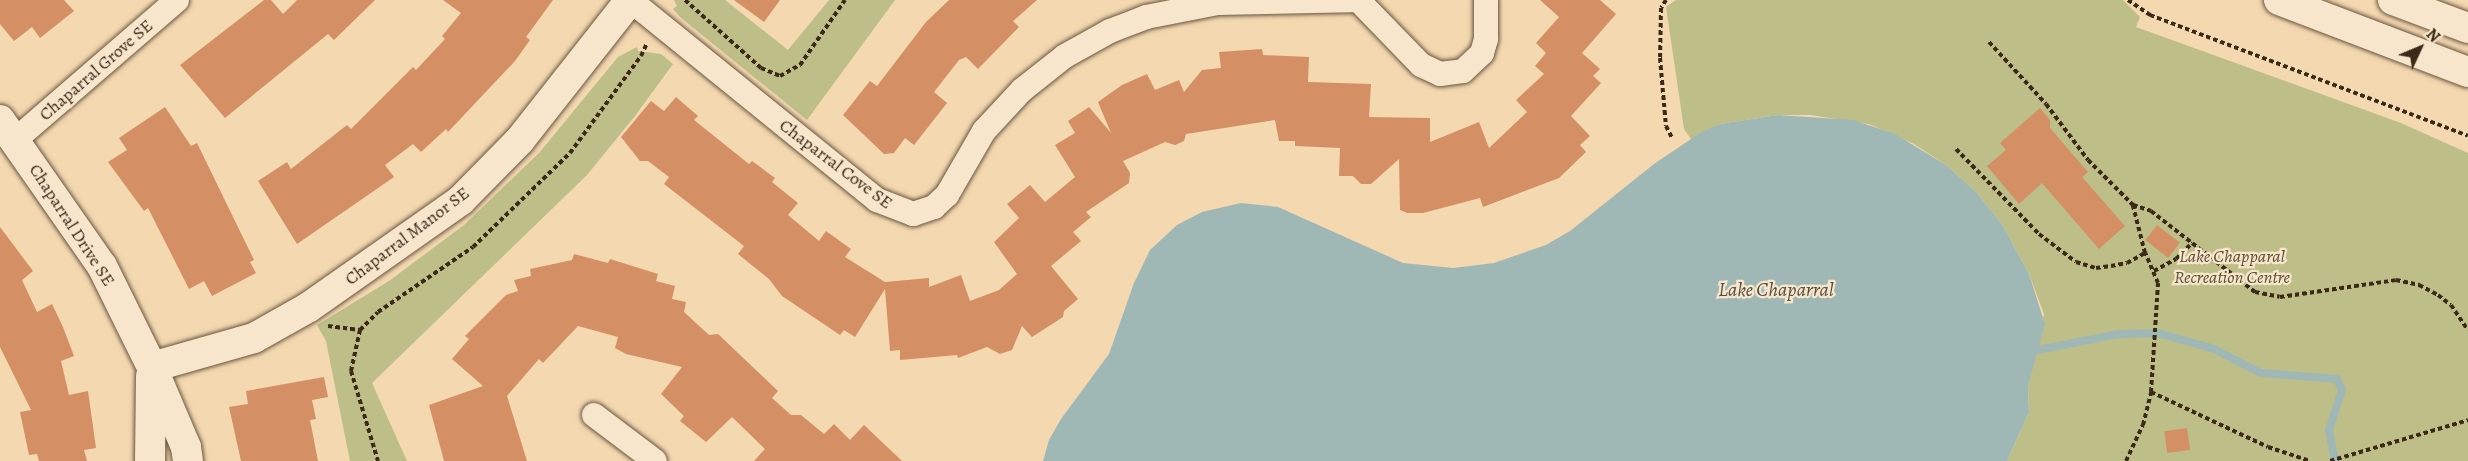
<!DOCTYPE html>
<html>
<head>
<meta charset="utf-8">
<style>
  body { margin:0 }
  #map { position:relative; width:2468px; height:461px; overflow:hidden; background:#f3d8b0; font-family:Alegreya,serif }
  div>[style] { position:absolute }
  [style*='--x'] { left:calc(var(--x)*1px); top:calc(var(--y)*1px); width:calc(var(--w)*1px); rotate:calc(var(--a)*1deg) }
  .green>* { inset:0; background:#bebe88 }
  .water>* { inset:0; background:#9fb8b5 }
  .stream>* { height:8px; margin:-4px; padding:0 4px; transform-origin:4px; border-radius:4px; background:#9fb8b5 }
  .building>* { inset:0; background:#d58f65; transform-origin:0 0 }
  .path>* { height:4px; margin-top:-2px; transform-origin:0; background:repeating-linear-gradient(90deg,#3b2a18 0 4.5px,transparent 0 7.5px) }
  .roads { filter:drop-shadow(0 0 2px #69563e) drop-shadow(0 0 2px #69563e) }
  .minor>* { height:24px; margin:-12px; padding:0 12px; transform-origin:12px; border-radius:12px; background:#f7e6cc }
  .tertiary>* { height:30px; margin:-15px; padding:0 15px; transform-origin:15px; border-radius:15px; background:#f7e6cc }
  span { translate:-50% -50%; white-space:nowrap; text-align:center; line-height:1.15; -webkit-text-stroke:4.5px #f7e6cc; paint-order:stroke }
  .street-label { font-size:18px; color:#3b2a18 }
  .park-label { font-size:18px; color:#5c4f34; font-style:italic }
  .water-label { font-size:20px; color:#544e3f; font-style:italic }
  .north { position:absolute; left:2390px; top:18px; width:60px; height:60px; -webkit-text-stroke:4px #f7e6cc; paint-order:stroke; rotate:46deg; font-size:16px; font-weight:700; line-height:24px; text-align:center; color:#3b2a18 }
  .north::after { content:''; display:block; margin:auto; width:21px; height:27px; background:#3b2a18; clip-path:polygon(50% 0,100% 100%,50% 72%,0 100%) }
</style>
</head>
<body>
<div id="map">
  <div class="green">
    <div style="clip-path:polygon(674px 0,725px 0,788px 50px,829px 0,895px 0,807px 120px,680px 17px,673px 9px,677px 6px)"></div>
    <div style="clip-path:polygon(1676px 0,2123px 0,2140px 17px,2136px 27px,2401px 123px,2468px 153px,2468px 461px,2007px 461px,2029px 412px,2028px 386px,2044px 314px,2029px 274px,2002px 224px,1975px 191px,1946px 165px,1914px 144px,1869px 124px,1810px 115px,1778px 115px,1720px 124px,1691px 139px,1684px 129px,1666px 7px)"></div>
    <div style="clip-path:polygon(637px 47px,638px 51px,661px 54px,673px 64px,635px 116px,587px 175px,372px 383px,407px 461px,350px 461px,326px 341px,317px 325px,389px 281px,464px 225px,539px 153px,618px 57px)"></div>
  </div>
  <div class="water">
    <div style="clip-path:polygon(1778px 115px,1853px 120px,1895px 134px,1946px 165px,1975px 191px,2002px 224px,2029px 274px,2045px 324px,2028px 386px,2029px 412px,2007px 461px,1043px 461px,1049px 440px,1061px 419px,1109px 354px,1134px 283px,1150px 250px,1177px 225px,1202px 212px,1241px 203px,1278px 207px,1403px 263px,1453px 268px,1494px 263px,1546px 245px,1570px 231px,1654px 164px,1700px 133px,1720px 124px)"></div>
  </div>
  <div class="stream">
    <div style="--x:2038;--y:350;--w:83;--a:-11.2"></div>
    <div style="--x:2119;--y:334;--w:39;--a:-1"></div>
    <div style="--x:2158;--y:333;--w:58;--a:15.9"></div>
    <div style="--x:2214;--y:349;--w:53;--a:27.1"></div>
    <div style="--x:2261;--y:373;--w:76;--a:4.5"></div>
    <div style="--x:2337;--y:379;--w:12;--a:66"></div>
    <div style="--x:2342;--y:390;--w:42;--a:108"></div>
    <div style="--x:2329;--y:430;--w:32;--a:79"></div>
  </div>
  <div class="building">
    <div style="clip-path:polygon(0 0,64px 0,74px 11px,40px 38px,32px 27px,14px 41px,0 24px)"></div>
    <div style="clip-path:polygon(264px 0,271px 0,283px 14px,297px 0,375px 0,334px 40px,328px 34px,225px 118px,180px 65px)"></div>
    <div style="clip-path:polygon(443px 0,553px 0,526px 37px,530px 40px,515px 61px,448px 132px,446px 129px,421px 152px,413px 144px,385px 165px,394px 177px,297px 244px,258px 181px,287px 162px,291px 169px,347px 125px,351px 129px,413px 67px,416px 70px,445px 39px,442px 36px,461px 13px)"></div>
    <div style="clip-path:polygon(734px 0,780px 0,764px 22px)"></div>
    <div style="clip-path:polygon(949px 0,1037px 0,1013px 21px,1019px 27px,978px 69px,966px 57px,959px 60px,934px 92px,947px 103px,914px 145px,905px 138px,894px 153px,884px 154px,843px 115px,870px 81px,877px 86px,926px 22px)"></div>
    <div style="clip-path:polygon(1540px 0,1600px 0,1616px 14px,1582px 53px,1600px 69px,1593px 76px,1601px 83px,1571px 116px,1590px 136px,1580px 145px,1586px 152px,1559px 178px,1483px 207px,1480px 198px,1423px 213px,1407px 213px,1400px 210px,1399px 159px,1371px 184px,1361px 184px,1353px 176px,1339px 176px,1340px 148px,1295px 146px,1295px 141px,1279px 141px,1275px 120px,1186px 134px,1184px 141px,1175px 145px,1165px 142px,1123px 161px,1130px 173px,1129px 183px,1086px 212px,1091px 217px,1073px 232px,1081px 241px,1051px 266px,1078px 299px,1064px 311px,1063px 317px,1032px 337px,1022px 326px,1012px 350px,1000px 354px,987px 347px,958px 358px,957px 355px,900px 360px,900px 350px,890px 351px,885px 289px,855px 337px,844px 330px,840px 335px,782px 296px,769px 279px,738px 254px,744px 246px,664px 184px,669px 177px,648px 161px,640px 161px,621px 137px,651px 101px,664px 111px,676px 97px,698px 116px,694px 120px,749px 164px,752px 161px,775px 178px,772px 182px,798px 203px,788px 215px,819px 241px,826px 231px,851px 249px,845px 257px,885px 282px,929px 278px,929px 287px,961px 275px,970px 301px,999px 290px,1017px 274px,994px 242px,1019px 218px,1007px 204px,1030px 185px,1045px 202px,1075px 177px,1055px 145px,1075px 133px,1068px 121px,1089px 107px,1111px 133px,1098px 102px,1122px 85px,1147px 74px,1155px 90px,1179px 80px,1184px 92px,1202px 70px,1221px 68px,1219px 52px,1262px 49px,1263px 55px,1309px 57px,1308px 82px,1371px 84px,1369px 117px,1430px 118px,1430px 142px,1479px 122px,1489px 148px,1527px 112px,1516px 100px,1544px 74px,1535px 66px,1546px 53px,1536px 43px,1559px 17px)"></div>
    <div style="clip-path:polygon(165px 107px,191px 146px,197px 143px,254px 260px,250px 262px,256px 273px,212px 296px,204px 281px,189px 289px,148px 208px,144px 211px,108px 162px,127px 150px,119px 138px)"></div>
    <div style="clip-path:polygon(2040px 108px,2050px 120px,2050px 128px,2088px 172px,2082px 177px,2125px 226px,2099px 249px,2042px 183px,2019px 204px,1987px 166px,2006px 150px,2000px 143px)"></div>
    <div style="left:2157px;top:225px;width:29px;height:19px;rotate:38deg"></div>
    <div style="clip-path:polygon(0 227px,33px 271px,22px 280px,37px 312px,52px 304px,63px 327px,74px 356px,61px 361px,69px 395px,88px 391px,96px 448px,84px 450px,87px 461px,39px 461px,37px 454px,29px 455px,20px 412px,31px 410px,0 347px)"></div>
    <div style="clip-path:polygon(574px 254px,608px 263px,610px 259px,658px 274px,656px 281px,675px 286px,672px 299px,686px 302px,684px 312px,709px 335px,718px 334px,778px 391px,772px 398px,791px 415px,801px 415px,824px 434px,834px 424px,850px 440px,864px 425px,902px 461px,754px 461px,765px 449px,732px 417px,706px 442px,680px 421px,684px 416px,661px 394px,682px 367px,626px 354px,615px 348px,618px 337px,578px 326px,543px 363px,539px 359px,507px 396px,527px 461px,444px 461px,429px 405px,483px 386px,452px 359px,469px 339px,465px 336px,506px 295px,518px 291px,514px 280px,531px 276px,530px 269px,572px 260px)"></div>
    <div style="clip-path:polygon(324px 377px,328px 397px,312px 400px,316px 419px,310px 420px,318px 461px,241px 461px,229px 407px,248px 404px,246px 391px)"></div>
    <div style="left:2187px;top:428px;width:22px;height:23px;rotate:82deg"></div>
  </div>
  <div class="path">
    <div style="--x:685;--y:0;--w:102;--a:41.8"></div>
    <div style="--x:761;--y:68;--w:21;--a:23"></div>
    <div style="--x:780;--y:76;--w:23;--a:-29"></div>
    <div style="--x:800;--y:65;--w:79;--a:-55.3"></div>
    <div style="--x:1666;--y:0;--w:9;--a:122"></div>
    <div style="--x:1661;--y:8;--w:50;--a:91.1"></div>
    <div style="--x:1660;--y:58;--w:68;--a:85"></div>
    <div style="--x:1666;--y:126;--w:13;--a:63"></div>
    <div style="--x:2128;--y:0;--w:27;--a:34"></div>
    <div style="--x:2150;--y:15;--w:340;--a:20.8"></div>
    <div style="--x:1989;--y:42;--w:84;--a:47.4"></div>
    <div style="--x:2046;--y:104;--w:70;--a:53.1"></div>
    <div style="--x:2088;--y:160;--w:64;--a:45"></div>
    <div style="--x:2133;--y:205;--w:19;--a:18"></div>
    <div style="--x:2151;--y:211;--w:132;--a:37.9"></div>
    <div style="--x:2255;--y:292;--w:25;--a:11"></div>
    <div style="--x:2280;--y:297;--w:117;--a:-8.3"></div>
    <div style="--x:2396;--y:280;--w:24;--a:12"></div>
    <div style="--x:2419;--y:285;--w:21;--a:28"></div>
    <div style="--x:2438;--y:295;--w:16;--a:38"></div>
    <div style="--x:2451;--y:305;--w:30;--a:56"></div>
    <div style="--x:1956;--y:149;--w:119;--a:45.7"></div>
    <div style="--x:2039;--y:234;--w:46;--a:37.1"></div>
    <div style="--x:2076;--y:262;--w:21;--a:17"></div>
    <div style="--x:2096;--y:268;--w:15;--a:-8"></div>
    <div style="--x:2111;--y:266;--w:16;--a:-11"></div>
    <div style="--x:2127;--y:263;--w:21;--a:-29"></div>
    <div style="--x:2154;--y:271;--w:25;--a:-29"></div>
    <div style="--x:2176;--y:259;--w:23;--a:-45"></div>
    <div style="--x:328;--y:326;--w:32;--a:7"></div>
    <div style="--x:360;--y:330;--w:25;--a:-45"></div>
    <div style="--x:378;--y:312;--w:115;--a:-34.4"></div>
    <div style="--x:473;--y:247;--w:135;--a:-44.1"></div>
    <div style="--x:570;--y:153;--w:120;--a:-53.8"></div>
    <div style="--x:641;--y:56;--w:14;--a:-65"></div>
    <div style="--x:360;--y:330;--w:42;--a:102.4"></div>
    <div style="--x:351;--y:371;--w:94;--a:73.3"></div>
    <div style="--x:2151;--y:392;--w:129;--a:25.2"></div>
    <div style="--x:2268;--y:447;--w:44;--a:18.4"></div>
    <div style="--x:2126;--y:461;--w:40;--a:-65"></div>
    <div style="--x:2143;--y:425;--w:34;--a:-76"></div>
    <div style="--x:2151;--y:392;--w:109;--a:-86.3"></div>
    <div style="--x:2158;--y:283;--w:33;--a:-113"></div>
    <div style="--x:2145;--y:253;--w:49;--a:-104.3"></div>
    <div style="--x:2330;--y:461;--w:144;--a:-16.5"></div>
  </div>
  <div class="roads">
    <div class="minor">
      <div style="--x:630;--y:0;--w:318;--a:39"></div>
      <div style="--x:877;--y:200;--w:39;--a:21"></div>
      <div style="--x:913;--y:214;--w:22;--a:-18"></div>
      <div style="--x:934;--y:207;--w:18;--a:-43"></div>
      <div style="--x:947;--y:195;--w:74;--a:-60"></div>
      <div style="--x:984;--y:131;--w:56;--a:-47.2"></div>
      <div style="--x:1022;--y:90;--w:55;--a:-38.3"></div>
      <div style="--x:1065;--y:56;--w:51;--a:-29.1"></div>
      <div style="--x:1110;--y:31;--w:39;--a:-21"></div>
      <div style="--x:1146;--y:17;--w:73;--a:-11"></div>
      <div style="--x:1218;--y:3;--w:145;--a:-1.2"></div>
      <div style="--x:1359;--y:1;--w:89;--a:45.9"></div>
      <div style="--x:1421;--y:65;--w:21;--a:25"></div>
      <div style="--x:1440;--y:74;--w:23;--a:-7"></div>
      <div style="--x:1463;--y:71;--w:26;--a:-43"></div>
      <div style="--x:1482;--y:53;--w:15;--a:-74"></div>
      <div style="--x:1486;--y:39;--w:39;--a:-90"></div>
      <div style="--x:15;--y:140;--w:214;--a:-40.8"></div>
      <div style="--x:594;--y:415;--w:76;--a:37"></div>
    </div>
    <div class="tertiary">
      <div style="--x:2279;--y:0;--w:202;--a:20.9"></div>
      <div style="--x:2393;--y:0;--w:80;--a:20.5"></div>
      <div style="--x:0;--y:120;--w:178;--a:55.1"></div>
      <div style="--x:102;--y:266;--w:113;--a:63.7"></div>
      <div style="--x:152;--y:367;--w:87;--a:67"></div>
      <div style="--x:186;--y:447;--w:14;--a:82"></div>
      <div style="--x:152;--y:367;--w:106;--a:-15.9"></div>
      <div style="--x:254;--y:338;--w:63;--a:-29.4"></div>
      <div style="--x:309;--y:307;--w:186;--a:-35.1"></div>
      <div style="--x:461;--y:200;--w:84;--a:-45.5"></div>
      <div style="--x:520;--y:140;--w:178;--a:-51.8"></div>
      <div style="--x:150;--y:461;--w:85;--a:-89.3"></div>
    </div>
  </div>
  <div class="street-label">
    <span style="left:96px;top:70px;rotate:-41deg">Chaparral Grove SE</span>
    <span style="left:836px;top:164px;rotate:37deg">Chaparral Cove SE</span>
    <span style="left:72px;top:225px;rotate:57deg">Chaparral Drive SE</span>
    <span style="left:407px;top:236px;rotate:-37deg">Chaparral Manor SE</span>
  </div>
  <div class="park-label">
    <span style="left:2232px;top:267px">Lake Chapparal<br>Recreation Centre</span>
  </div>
  <div class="water-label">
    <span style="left:1776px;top:289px">Lake Chaparral</span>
  </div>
  <div class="north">N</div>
</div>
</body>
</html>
